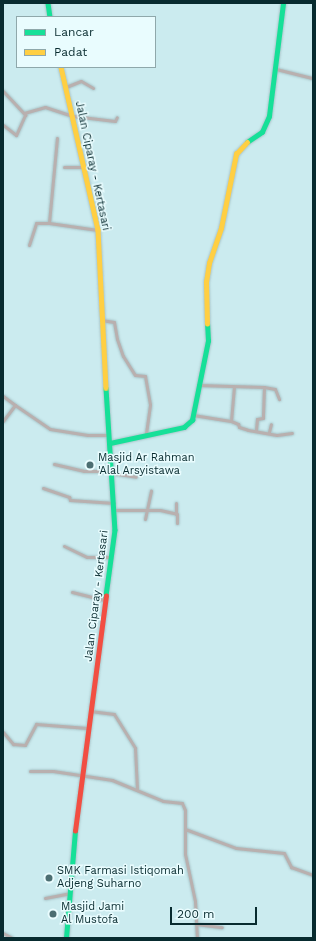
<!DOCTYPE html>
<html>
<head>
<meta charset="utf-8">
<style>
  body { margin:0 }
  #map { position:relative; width:316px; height:941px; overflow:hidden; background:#cbebef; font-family:"Work Sans",sans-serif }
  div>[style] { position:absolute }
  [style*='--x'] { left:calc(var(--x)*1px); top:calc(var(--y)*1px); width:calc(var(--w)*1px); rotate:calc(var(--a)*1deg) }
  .roads { filter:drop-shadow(0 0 1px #aac6ca) drop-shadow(0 0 1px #aac6ca) }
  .street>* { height:3px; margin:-1.5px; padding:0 1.5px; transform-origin:1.5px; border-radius:1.5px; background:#b9b0af }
  .fast>* { height:4.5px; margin:-2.25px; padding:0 2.25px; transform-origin:2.25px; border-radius:2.25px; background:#16e098 }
  .slow>* { height:4.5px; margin:-2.25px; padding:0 2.25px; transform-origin:2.25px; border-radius:2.25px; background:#ffcf43 }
  .jam>* { height:4.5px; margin:-2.25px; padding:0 2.25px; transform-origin:2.25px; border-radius:2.25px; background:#f24e42 }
  .dots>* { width:11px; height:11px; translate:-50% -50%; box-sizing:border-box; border:2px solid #e9fcfe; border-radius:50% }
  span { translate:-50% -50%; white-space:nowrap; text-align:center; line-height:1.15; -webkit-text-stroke:3px #e9fcfe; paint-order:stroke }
  .street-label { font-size:11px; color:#082b2f }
  .poi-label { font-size:11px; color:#082b2f }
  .left { translate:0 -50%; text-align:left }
  .frame { position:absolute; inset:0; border:4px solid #082b2f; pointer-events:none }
  .legend { position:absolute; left:16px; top:16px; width:140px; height:52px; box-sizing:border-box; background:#e9fcfe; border:1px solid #8fa8ab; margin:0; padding:5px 7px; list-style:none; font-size:12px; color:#082b2f }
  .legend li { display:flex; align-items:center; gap:8px; height:20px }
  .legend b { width:20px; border:1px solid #8fa8ab }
  .scale { position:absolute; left:170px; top:907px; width:87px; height:18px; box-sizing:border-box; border:2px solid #082b2f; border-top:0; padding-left:5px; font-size:12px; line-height:14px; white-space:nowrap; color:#082b2f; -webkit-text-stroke:3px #e9fcfe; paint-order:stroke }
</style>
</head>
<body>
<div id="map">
  <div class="roads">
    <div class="street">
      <div style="--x:276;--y:69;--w:38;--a:14"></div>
      <div style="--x:66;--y:87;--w:16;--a:-22"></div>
      <div style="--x:81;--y:81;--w:14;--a:30"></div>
      <div style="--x:3;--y:91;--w:33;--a:47"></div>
      <div style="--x:25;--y:115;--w:22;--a:114"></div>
      <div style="--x:16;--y:135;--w:16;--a:-142"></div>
      <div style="--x:24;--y:113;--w:22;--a:-16"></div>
      <div style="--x:45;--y:107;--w:29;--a:18"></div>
      <div style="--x:73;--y:116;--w:42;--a:6.8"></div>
      <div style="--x:115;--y:121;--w:4;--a:-63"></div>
      <div style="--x:57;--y:138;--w:85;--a:95.4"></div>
      <div style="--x:49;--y:223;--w:49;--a:8.1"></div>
      <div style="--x:64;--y:167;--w:20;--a:0"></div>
      <div style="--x:29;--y:245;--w:23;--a:-72"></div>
      <div style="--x:36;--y:223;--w:13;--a:0"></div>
      <div style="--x:101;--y:320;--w:13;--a:9"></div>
      <div style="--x:114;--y:322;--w:17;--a:80"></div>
      <div style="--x:117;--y:339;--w:18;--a:71"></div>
      <div style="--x:123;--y:356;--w:22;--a:58"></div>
      <div style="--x:135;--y:375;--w:10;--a:6"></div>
      <div style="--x:145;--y:376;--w:29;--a:80"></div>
      <div style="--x:150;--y:405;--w:30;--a:98"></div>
      <div style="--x:198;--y:385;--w:66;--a:1.7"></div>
      <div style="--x:264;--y:387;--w:31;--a:92"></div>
      <div style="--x:263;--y:418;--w:6;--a:171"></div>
      <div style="--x:257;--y:419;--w:11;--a:95"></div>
      <div style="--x:264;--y:387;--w:11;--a:10"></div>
      <div style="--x:275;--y:389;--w:11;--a:68"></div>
      <div style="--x:3;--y:396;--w:15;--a:37"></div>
      <div style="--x:193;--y:415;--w:38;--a:9"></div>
      <div style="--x:231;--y:421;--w:8;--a:23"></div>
      <div style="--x:238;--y:424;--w:3;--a:72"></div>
      <div style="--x:239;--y:427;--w:9;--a:18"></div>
      <div style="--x:248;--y:430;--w:29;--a:10"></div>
      <div style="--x:277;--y:435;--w:15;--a:-8"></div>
      <div style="--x:3;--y:421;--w:20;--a:-53"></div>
      <div style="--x:15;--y:405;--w:42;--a:34.4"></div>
      <div style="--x:50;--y:429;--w:38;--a:9"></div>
      <div style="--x:88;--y:435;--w:21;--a:0"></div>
      <div style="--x:231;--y:421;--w:34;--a:-85"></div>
      <div style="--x:269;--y:432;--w:8;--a:-76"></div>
      <div style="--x:54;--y:464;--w:31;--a:13"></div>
      <div style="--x:84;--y:471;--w:27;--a:0"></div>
      <div style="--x:112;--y:473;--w:24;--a:9"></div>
      <div style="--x:43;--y:488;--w:28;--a:19"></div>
      <div style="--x:69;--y:497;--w:3;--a:72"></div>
      <div style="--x:70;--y:500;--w:44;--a:3.9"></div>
      <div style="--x:114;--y:510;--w:46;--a:0"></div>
      <div style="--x:160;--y:510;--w:17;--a:13"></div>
      <div style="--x:177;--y:514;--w:9;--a:90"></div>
      <div style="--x:176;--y:514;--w:11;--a:-90"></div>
      <div style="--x:145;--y:519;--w:29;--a:-78"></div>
      <div style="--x:64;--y:546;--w:25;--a:26"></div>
      <div style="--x:87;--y:557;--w:24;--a:0"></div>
      <div style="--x:72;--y:592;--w:34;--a:14"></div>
      <div style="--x:90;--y:711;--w:24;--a:7"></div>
      <div style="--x:114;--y:714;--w:40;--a:58"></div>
      <div style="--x:135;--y:748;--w:41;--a:87.2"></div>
      <div style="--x:3;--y:732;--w:16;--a:50"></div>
      <div style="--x:13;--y:744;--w:12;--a:5"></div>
      <div style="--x:25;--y:745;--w:24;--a:-62"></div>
      <div style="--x:36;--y:724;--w:51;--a:4.5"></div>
      <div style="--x:30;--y:771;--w:23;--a:0"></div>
      <div style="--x:53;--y:771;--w:60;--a:8.7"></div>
      <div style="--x:112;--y:780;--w:55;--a:22.4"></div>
      <div style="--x:163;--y:801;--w:19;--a:6"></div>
      <div style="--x:182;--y:803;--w:8;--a:67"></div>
      <div style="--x:185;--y:810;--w:44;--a:90"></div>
      <div style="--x:185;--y:854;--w:48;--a:78"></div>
      <div style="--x:195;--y:901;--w:37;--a:87"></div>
      <div style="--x:185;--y:829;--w:54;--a:20.4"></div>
      <div style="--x:236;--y:848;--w:48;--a:5.9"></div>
      <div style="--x:284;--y:853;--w:16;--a:63"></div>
      <div style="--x:291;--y:867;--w:23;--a:20"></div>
      <div style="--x:45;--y:898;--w:25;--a:-11"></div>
      <div style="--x:196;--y:924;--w:26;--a:7"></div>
      <div style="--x:3;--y:933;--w:10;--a:29"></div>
    </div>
    <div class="fast">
      <div style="--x:48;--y:3;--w:14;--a:82"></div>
      <div style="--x:247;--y:142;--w:18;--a:-34"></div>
      <div style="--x:262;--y:132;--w:17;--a:-66"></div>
      <div style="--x:269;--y:116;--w:114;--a:-82.9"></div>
      <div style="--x:106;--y:388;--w:142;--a:86.4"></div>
      <div style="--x:115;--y:530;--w:67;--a:97.8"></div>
      <div style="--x:110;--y:443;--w:76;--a:-12.2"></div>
      <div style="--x:184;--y:427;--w:11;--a:-41"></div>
      <div style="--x:192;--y:420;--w:81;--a:-78.6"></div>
      <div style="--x:208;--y:341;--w:17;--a:-93"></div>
      <div style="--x:66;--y:938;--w:107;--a:-85.2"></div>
    </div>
    <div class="slow">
      <div style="--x:61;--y:67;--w:167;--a:77.2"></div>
      <div style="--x:98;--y:230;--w:158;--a:87.1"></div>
      <div style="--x:207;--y:324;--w:42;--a:-91.4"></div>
      <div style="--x:206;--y:282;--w:19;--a:-81"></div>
      <div style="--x:209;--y:263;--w:37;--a:-71"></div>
      <div style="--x:221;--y:228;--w:76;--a:-78.5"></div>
      <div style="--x:236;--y:154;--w:16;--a:-47"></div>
    </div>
    <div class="jam">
      <div style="--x:75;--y:831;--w:237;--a:-82.5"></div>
    </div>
  </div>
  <div class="dots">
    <div style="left:90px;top:465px;background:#4c6e72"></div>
    <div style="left:49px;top:878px;background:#4c6e72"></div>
    <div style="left:53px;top:914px;background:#4c6e72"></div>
  </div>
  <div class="street-label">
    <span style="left:92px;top:166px;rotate:78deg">Jalan Ciparay - Kertasari</span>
    <span style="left:97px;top:596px;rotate:-83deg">Jalan Ciparay - Kertasari</span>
  </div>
  <div class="poi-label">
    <span class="left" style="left:98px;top:465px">Masjid Ar Rahman<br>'Alal Arsyistawa</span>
    <span class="left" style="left:57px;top:878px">SMK Farmasi Istiqomah<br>Adjeng Suharno</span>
    <span class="left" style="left:61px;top:914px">Masjid Jami<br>Al Mustofa</span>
  </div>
  <div class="frame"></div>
  <ul class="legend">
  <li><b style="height:5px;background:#16e098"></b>Lancar</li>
  <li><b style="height:5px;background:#ffcf43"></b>Padat</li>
  </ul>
  <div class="scale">200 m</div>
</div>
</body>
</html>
